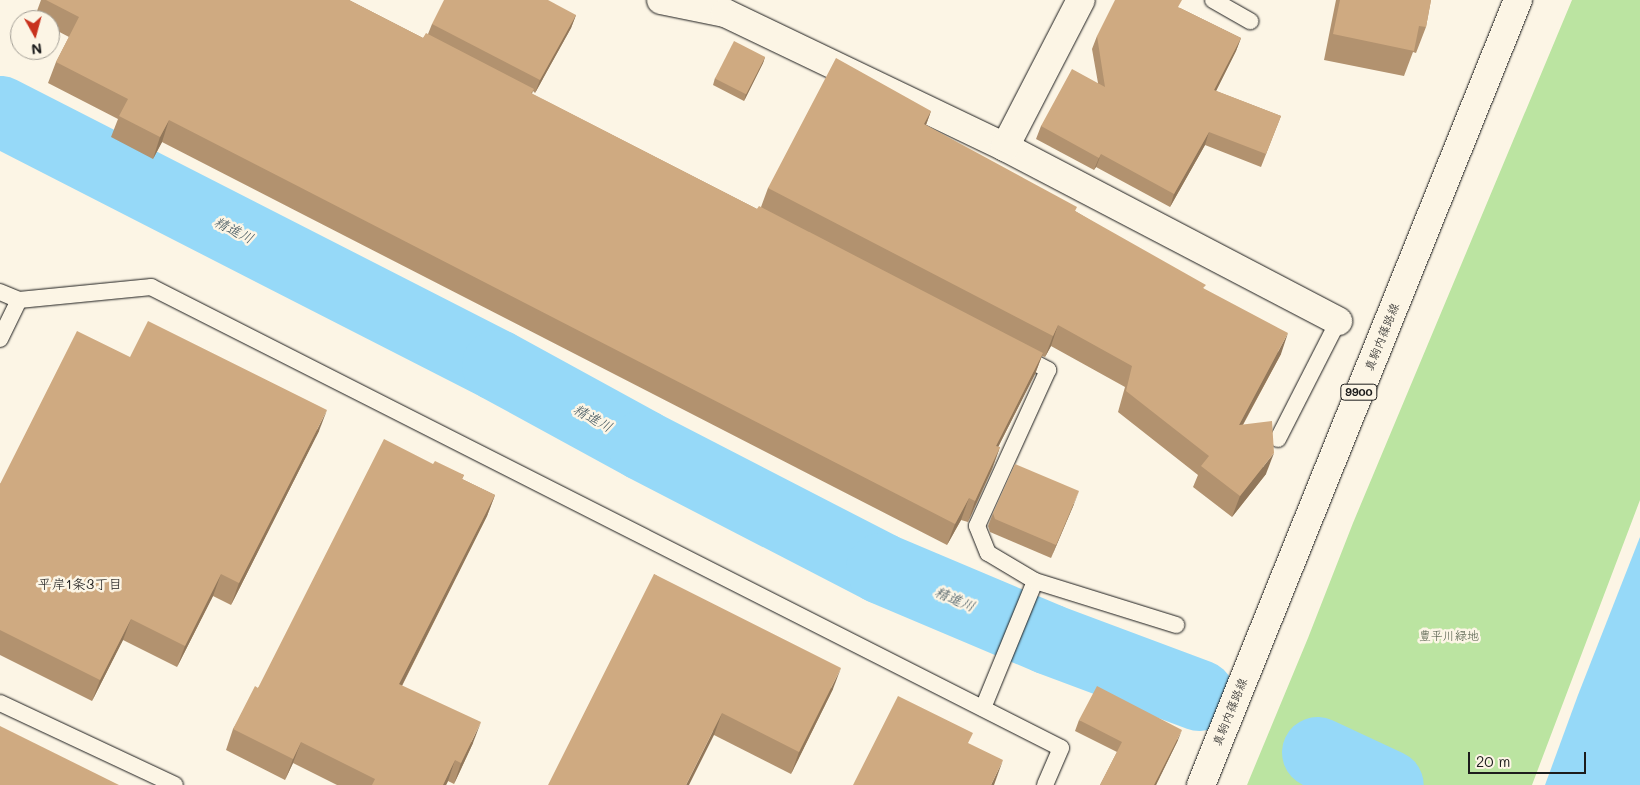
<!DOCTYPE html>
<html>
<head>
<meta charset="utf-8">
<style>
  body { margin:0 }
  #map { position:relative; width:1640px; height:785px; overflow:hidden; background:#fcf5e5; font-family:Mali,"Klee One",sans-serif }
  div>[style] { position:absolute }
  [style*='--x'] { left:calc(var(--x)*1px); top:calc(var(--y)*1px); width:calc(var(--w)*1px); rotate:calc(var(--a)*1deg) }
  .green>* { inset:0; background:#bbe4a1 }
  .water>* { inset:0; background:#96d9f8 }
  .river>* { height:71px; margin:-35.5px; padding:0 35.5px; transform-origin:35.5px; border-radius:35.5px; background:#96d9f8 }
  .roads { filter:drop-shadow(0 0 1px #1c1c1c) drop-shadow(0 0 1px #1c1c1c) }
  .lane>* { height:16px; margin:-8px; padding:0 8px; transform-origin:8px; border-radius:8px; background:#fcf5e5 }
  .street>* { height:28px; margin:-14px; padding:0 14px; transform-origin:14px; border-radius:14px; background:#fcf5e5 }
  .primary>* { height:28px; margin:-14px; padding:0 14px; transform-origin:14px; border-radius:14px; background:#fcf5e5 }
  .wall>* { inset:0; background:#b2926f }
  .shaded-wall>* { inset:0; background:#91775a }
  .building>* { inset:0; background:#cfaa81; transform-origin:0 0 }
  span { translate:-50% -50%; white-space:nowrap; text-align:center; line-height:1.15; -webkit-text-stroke:5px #fcf5e5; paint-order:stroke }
  .shield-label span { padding:1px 4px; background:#fcf5e5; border:1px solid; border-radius:4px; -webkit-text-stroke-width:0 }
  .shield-label { font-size:11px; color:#1c1c1c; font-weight:700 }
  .street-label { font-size:12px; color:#1c1c1c }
  .park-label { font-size:12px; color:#4c5844 }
  .water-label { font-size:14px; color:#41555e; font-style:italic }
  .neighbourhood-label { font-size:14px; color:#1c1c1c }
  .north { position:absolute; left:10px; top:10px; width:50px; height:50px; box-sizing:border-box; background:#fcf5e5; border:1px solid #a29e95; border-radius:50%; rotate:173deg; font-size:14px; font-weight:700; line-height:20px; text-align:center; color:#1c1c1c }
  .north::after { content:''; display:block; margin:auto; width:18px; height:22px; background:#c8321e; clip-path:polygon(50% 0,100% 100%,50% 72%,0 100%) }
  .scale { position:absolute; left:1468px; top:752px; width:118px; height:22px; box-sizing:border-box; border:2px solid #1c1c1c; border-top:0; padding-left:6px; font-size:15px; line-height:18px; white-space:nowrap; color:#1c1c1c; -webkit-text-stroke:4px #fcf5e5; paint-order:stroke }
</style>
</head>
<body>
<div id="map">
  <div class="green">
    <div style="clip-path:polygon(1572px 0,1640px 0,1640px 500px,1532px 785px,1247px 785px,1308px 638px,1353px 523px)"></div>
  </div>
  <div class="water">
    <div style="clip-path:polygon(1640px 537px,1640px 785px,1545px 785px,1578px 695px)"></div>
  </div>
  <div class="river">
    <div style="--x:0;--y:111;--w:558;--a:27.07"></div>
    <div style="--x:497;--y:365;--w:166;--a:28.7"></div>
    <div style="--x:643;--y:445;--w:268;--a:27.3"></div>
    <div style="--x:881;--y:568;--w:182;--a:22.9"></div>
    <div style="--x:1049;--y:639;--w:160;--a:20.5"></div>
    <div style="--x:1317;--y:752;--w:78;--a:24.9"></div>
  </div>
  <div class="roads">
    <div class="lane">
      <div style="--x:1213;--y:0;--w:43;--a:29.6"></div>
      <div style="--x:0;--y:292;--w:21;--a:23"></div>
      <div style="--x:19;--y:300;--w:133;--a:-5.6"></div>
      <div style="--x:151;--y:287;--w:1020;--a:26.87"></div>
      <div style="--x:1061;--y:748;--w:40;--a:113.4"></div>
      <div style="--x:0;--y:339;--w:43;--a:-64"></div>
      <div style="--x:1020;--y:355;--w:32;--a:28"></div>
      <div style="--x:1048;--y:370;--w:171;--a:114.5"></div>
      <div style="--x:977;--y:526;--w:29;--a:68"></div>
      <div style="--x:988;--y:553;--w:55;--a:30.8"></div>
      <div style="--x:1278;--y:439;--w:132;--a:-63"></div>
      <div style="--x:0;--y:703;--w:193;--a:25.1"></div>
      <div style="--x:983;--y:708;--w:137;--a:-67.7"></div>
      <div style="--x:1035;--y:581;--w:148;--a:17.3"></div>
    </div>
    <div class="street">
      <div style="--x:661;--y:0;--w:65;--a:11.5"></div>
      <div style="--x:725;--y:13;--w:310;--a:25.6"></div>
      <div style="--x:1005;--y:147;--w:376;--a:27.6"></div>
      <div style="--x:1005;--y:147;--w:165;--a:-62.7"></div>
    </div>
    <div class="primary">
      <div style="--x:1201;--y:785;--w:847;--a:-68.01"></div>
    </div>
  </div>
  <div class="wall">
    <div style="clip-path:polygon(41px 0,349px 0,423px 38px,428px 34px,432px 24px,576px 15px,571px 28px,535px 93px,533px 91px,532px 94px,757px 209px,761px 207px,768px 188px,931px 111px,926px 125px,1075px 211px,1204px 289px,1281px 354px,1243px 425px,1266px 474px,1232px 517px,1193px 487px,1198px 475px,1118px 412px,1125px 387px,1051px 346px,1045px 357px,1042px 356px,1035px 374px,998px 447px,1000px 447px,992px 469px,968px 522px,961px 520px,947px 545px,162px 142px,153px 159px,111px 137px,118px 119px,48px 83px,56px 62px,69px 37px,50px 27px,50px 20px,36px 20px,34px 19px)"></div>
    <div style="clip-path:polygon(1336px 0,1431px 0,1426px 27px,1416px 53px,1413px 52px,1404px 76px,1324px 60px)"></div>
    <div style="clip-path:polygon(1180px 8px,1241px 38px,1236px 51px,1216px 91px,1281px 116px,1261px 167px,1205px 145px,1170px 207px,1096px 167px,1094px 170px,1036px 139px,1041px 126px,1098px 83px,1092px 49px,1097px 36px)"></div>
    <div style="clip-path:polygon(765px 57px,763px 63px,744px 101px,713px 85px,715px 78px)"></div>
    <div style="clip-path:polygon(130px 357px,319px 431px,231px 605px,213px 596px,177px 667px,123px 640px,92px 701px,0 655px,0 484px)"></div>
    <div style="clip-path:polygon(433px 464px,464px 475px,462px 479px,495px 495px,487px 516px,402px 686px,473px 743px,454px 784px,448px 781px,446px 785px,337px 785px,293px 763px,285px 780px,226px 750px,233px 729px,258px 688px)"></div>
    <div style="clip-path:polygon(1074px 504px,1051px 558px,990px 532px,988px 526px,993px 513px)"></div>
    <div style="clip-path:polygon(654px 574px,833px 689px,791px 774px,714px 735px)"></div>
    <div style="clip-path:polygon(1079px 720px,1178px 740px,1156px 785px,1100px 785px,1117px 752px,1075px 731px)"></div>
  </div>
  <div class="shaded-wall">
    <div style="clip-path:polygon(576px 15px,571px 28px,535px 93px,540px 80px)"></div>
    <div style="clip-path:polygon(1241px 38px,1236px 51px,1210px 103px,1214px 90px)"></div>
    <div style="clip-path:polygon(765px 57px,763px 63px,744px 101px,746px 94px)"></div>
    <div style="clip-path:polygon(931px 111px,923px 133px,924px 124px)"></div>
    <div style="clip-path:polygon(169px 120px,162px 142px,153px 159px,160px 137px)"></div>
    <div style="clip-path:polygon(1209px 132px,1205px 145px,1170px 207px,1174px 194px)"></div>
    <div style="clip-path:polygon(1101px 154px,1096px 167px,1094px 170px,1099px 158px)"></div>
    <div style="clip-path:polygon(1058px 325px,1051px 346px,1045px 357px,1053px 336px)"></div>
    <div style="clip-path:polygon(1288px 333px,1281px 354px,1231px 446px,1239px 425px)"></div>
    <div style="clip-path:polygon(1043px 353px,1035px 374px,988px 467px,996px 446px)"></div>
    <div style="clip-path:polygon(327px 410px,319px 431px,231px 605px,239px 583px)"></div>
    <div style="clip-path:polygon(1000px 447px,992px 469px,968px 522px,975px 501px)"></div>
    <div style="clip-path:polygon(1274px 453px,1266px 474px,1232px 517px,1240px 496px)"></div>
    <div style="clip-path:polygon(1079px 491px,1074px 504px,1051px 558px,1056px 545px)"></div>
    <div style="clip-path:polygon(495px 495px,487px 516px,392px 705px,399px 684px)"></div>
    <div style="clip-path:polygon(969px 498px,961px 520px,947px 545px,955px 524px)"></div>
    <div style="clip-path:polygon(221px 574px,213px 596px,177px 667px,185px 646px)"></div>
    <div style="clip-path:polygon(131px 619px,123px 640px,92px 701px,100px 680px)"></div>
    <div style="clip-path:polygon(841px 668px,833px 689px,791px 774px,799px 752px)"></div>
    <div style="clip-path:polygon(722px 713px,714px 735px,689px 785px,686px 785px)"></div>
    <div style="clip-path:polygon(481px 722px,473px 743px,454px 784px,461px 763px)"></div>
    <div style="clip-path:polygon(1182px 730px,1178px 740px,1156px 785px,1154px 785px)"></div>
    <div style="clip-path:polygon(301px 742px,293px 763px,285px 780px,293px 759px)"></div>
    <div style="clip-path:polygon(455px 760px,448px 781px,446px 785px,443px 785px)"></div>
    <div style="clip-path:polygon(1003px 760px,994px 785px,991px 785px)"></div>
  </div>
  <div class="building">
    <div style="clip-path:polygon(46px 0,349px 0,423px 38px,426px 33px,534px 89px,531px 93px,757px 209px,759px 206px,1043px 353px,996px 446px,1000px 447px,975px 501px,969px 498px,955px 524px,169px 120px,160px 137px,119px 116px,128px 99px,56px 62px,79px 17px)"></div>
    <div style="clip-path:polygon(444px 0,548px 0,576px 15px,540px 80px,432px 24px)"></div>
    <div style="clip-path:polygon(1115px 0,1182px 0,1178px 7px,1241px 38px,1214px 90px,1281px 116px,1266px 154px,1209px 132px,1174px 194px,1101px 154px,1099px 158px,1041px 126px,1072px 69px,1105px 87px,1097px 36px)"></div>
    <div style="clip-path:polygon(1340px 0,1431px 0,1426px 27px,1419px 26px,1414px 51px,1333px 34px)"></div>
    <div style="left:734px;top:41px;width:35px;height:42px;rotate:27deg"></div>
    <div style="clip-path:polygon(836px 58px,931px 111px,924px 124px,1077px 207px,1075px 211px,1206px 285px,1203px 288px,1288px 333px,1239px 425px,1272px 421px,1274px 453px,1240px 496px,1201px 466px,1209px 456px,1126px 391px,1132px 366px,1058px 325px,1053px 336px,768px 188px)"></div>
    <div style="clip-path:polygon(148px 321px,327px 410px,239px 583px,221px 574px,185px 646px,131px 619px,100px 680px,0 630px,0 484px,77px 331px,130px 357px)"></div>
    <div style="clip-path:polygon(384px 439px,433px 464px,435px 461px,464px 475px,462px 479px,495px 495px,399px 684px,481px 722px,461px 763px,455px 760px,443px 785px,372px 785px,375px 779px,301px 742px,293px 759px,233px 729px,255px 686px,258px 688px)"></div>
    <div style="clip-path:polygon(1015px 464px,1079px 491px,1056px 545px,995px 519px,993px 513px)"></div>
    <div style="clip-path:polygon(654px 574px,841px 668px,799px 752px,722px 713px,686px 785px,548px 785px)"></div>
    <div style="clip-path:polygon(1097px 686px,1182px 730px,1154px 785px,1100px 785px,1122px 742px,1079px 720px)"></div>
    <div style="clip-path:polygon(898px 696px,973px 733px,968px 743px,1003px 760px,991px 785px,853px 785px)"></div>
    <div style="clip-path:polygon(0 726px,119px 785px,0 785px)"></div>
  </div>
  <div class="shield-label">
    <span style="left:1359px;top:392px">9900</span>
  </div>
  <div class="street-label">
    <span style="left:1382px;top:337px;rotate:-68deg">真駒内篠路線</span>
    <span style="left:1230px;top:712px;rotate:-68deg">真駒内篠路線</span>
  </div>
  <div class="park-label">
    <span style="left:1449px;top:636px">豊平川緑地</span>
  </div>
  <div class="water-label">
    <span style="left:234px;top:230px;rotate:27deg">精進川</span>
    <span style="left:593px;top:418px;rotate:29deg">精進川</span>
    <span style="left:955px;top:599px;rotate:23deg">精進川</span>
  </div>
  <div class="neighbourhood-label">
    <span style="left:80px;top:584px">平岸1条3丁目</span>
  </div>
  <div class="north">N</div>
  <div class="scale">20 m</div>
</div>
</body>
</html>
